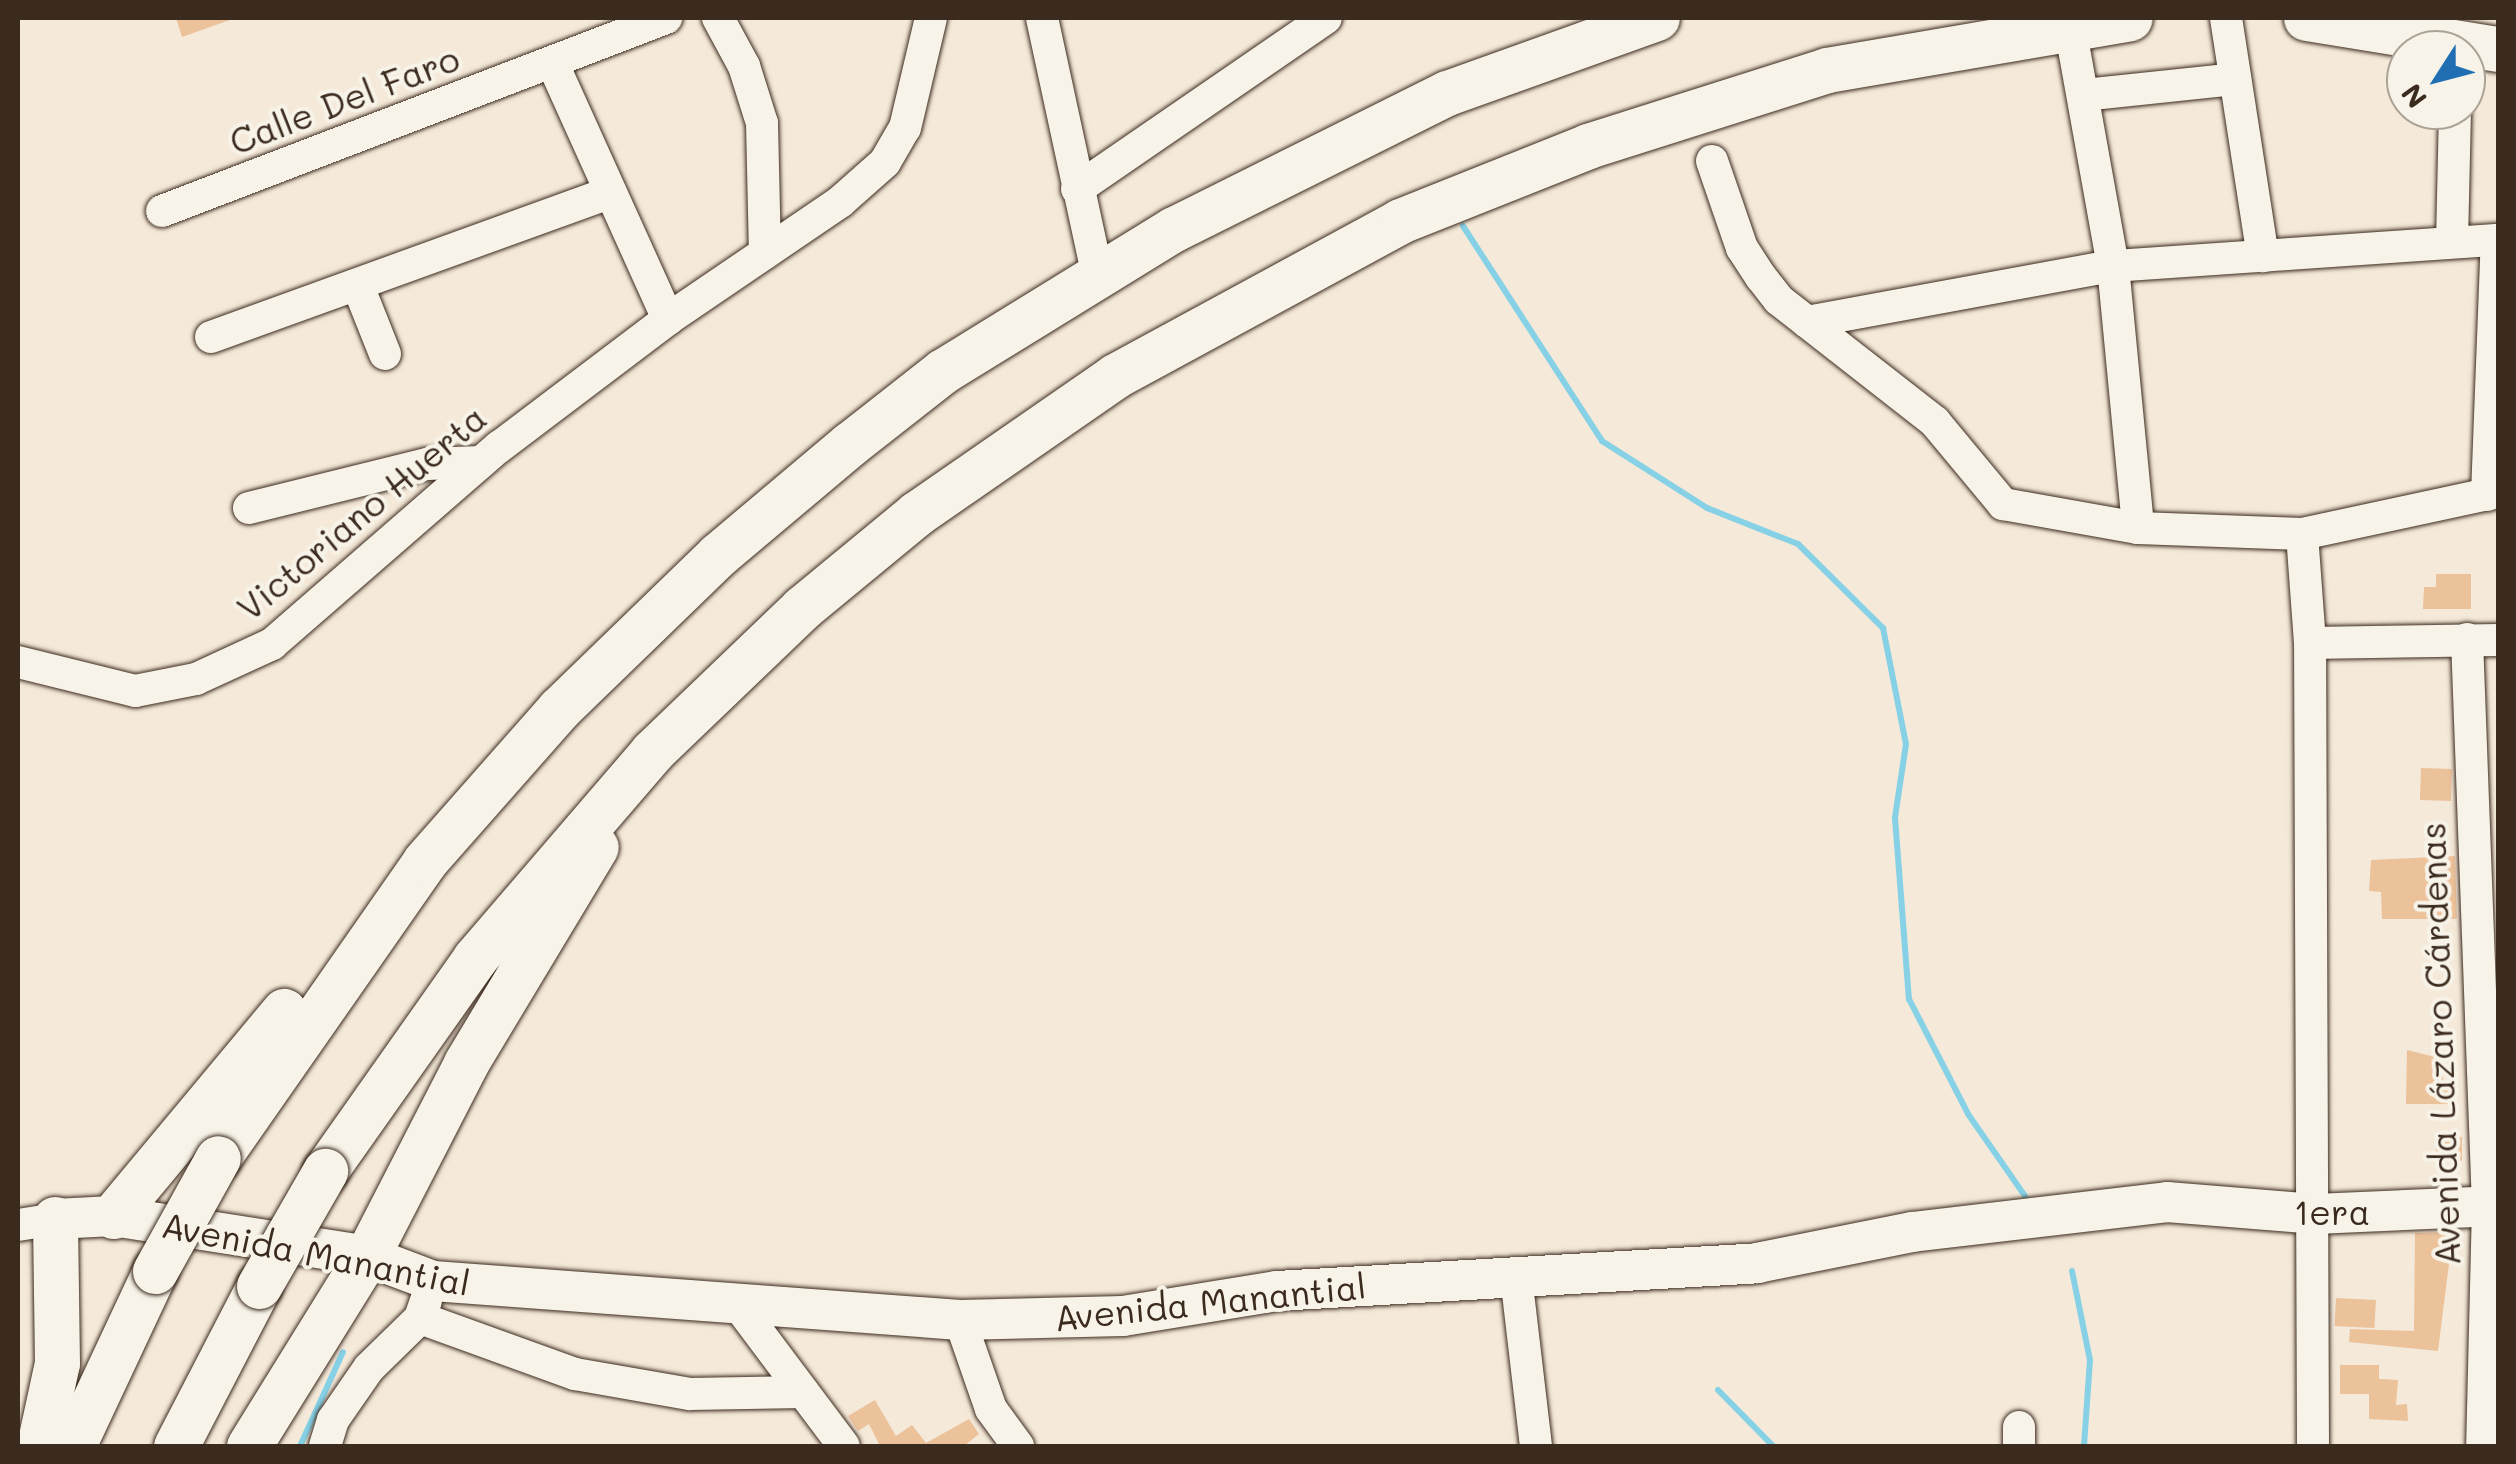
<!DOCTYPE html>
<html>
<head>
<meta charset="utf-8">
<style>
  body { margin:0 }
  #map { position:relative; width:2516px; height:1464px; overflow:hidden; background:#f5e9d9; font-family:Mali,sans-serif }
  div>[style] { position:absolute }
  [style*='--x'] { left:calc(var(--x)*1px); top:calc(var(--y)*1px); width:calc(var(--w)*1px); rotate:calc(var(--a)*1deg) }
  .stream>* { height:6px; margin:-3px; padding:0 3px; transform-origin:3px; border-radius:3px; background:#86d1e6 }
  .building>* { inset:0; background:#ecc29b; transform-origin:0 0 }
  .roads { filter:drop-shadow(0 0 2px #3b2a1e) drop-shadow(0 0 2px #3b2a1e) }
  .minor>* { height:32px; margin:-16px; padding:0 16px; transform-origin:16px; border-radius:16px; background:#f7f3e8 }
  .major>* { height:40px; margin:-20px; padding:0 20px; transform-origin:20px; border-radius:20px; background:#f7f3e8 }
  .highway>* { height:45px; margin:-22.5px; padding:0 22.5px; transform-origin:22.5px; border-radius:22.5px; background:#f7f3e8 }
  .bridges { filter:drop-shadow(0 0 2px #3b2a1e) drop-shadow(0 0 2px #3b2a1e) }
  .highway-bridge>* { height:45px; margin:-22.5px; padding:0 22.5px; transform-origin:22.5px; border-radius:22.5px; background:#f7f3e8 }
  span { translate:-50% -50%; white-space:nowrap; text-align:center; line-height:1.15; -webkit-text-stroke:8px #f7f3e8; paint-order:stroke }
  .street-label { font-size:35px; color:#3b2a1e }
  .frame { position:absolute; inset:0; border:20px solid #3b2a1e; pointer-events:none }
  .north { position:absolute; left:2386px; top:30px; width:100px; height:100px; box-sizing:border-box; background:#f7f3e8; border:2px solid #aca397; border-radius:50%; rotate:234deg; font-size:28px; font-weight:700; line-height:40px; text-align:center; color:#3b2a1e }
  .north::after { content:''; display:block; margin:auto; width:35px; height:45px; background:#1f6fb2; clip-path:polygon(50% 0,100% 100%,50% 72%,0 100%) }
</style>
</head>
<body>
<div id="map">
  <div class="stream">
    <div style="--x:1463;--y:226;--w:256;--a:57.1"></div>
    <div style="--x:1602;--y:441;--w:125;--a:32.5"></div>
    <div style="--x:1707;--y:508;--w:98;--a:21.6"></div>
    <div style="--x:1798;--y:544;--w:120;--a:44.7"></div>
    <div style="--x:1883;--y:628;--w:118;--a:78.8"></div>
    <div style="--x:1906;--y:744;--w:75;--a:98.5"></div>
    <div style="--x:1895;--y:818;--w:182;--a:85.6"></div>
    <div style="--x:1909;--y:999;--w:129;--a:62.8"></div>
    <div style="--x:1968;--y:1114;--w:100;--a:55.2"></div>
    <div style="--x:2072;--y:1271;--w:91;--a:78.6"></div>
    <div style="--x:2090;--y:1360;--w:86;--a:94"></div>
    <div style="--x:1718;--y:1390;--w:78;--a:45.5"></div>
    <div style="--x:300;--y:1446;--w:103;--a:-65.4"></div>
  </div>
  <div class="building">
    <div style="clip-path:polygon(176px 18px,230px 18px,230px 20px,182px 37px)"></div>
    <div style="clip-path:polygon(2436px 574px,2471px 574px,2471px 609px,2423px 609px,2424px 587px,2436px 587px)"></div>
    <div style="left:2421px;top:768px;width:31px;height:32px;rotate:2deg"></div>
    <div style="clip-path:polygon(2455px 856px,2457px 919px,2382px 919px,2381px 892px,2369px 891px,2371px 860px)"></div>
    <div style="clip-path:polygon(2407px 1050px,2443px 1059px,2443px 1080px,2456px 1080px,2454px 1104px,2406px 1104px)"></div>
    <div style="left:2436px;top:1137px;width:26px;height:24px"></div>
    <div style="clip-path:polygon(2453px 1232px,2438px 1351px,2349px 1342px,2350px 1329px,2414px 1331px,2415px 1233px)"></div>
    <div style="left:2336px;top:1298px;width:40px;height:28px;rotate:3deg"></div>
    <div style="clip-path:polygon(2340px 1365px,2379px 1365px,2379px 1379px,2398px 1380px,2396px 1405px,2407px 1404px,2408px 1421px,2369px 1419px,2369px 1394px,2340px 1394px)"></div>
    <div style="clip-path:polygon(875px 1400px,896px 1436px,912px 1425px,926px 1443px,969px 1419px,979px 1434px,964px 1446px,880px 1446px,869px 1424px,858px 1431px,848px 1416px)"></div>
  </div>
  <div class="roads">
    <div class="minor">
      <div style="--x:718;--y:18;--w:55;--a:61.6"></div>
      <div style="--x:744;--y:66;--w:60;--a:72.5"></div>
      <div style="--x:762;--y:123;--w:130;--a:88.7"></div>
      <div style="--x:1042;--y:18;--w:261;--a:77.8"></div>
      <div style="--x:2226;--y:18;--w:241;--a:81.2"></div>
      <div style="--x:2070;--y:27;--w:243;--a:79.8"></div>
      <div style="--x:2113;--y:266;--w:263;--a:84.5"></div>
      <div style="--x:552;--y:62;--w:282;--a:65.7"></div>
      <div style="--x:2084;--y:95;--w:152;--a:-6"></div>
      <div style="--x:1712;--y:161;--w:92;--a:71"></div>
      <div style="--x:1742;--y:248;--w:35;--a:57"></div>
      <div style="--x:1761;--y:277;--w:29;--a:52"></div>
      <div style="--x:1779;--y:300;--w:198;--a:38"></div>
      <div style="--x:1935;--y:422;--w:107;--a:50.3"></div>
      <div style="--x:2003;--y:504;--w:137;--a:10.1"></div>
      <div style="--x:2138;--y:528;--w:164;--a:2.1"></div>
      <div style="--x:1077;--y:189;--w:302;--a:-34.5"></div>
      <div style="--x:162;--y:211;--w:540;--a:-20.95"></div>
      <div style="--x:2452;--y:242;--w:132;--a:-88.7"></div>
      <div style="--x:358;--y:286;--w:73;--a:68.3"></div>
      <div style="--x:1807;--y:322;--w:311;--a:-10.4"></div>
      <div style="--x:2113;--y:266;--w:386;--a:-3.9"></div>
      <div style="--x:211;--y:337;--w:425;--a:-19.9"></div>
      <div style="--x:2487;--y:495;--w:255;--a:-87.8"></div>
      <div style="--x:249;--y:508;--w:183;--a:-13.9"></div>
      <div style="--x:427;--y:464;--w:54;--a:-2.1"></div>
      <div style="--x:2467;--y:639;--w:567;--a:87.88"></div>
      <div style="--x:2488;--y:1206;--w:240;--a:91.4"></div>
      <div style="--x:2310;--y:643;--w:188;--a:-0.9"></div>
      <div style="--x:18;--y:662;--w:121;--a:13.9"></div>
      <div style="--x:135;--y:691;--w:62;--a:-11.1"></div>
      <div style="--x:196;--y:679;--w:84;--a:-24.7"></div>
      <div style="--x:272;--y:644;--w:301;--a:-41"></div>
      <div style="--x:499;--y:447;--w:212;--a:-37.1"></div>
      <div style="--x:668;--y:319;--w:208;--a:-34.2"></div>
      <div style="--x:840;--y:202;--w:60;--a:-41.6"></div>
      <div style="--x:885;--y:162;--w:39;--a:-60"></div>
      <div style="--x:905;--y:128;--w:113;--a:-76.7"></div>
      <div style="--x:18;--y:1225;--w:37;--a:-9"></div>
      <div style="--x:1516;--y:1276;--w:171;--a:83.3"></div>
      <div style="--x:738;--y:1305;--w:176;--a:53.1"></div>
      <div style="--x:420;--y:1318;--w:165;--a:19.9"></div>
      <div style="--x:575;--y:1374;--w:117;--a:9.9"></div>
      <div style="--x:690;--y:1394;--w:113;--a:-1"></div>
      <div style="--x:960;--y:1320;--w:94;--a:70.8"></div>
      <div style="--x:991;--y:1409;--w:46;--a:53.9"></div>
      <div style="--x:325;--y:1446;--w:27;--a:-73"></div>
      <div style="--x:333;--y:1420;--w:63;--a:-55.3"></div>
      <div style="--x:369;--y:1368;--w:71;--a:-44.4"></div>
      <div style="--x:420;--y:1318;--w:18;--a:-71"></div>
      <div style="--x:2019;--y:1446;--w:19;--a:-90"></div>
      <div style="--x:2313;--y:1446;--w:803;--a:-90.21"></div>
      <div style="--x:2310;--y:643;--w:109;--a:-94.2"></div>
      <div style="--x:2302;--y:534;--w:200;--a:-12.1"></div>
    </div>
    <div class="major">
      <div style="--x:55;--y:1219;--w:58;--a:-3"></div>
      <div style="--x:113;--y:1216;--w:257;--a:8.9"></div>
      <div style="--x:367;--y:1256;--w:71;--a:20.7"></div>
      <div style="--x:433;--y:1281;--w:528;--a:4.23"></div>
      <div style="--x:960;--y:1320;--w:163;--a:-1.4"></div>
      <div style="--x:1123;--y:1316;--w:156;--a:-9.2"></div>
      <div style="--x:1277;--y:1291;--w:481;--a:-3.3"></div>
      <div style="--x:1757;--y:1263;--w:158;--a:-11.3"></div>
      <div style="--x:1912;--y:1232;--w:257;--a:-6.7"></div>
      <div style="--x:2167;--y:1202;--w:148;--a:4.6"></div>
      <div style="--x:2315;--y:1214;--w:183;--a:-2.5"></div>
    </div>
    <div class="highway">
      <div style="--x:2306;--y:18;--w:194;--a:9.2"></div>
      <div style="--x:218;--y:1158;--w:362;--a:-55.1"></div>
      <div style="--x:425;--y:861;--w:203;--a:-48.6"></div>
      <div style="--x:559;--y:709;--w:221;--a:-44.1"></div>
      <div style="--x:718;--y:555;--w:172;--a:-40.1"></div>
      <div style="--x:850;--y:444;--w:118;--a:-38.1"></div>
      <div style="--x:943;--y:371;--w:271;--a:-31.6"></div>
      <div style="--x:1174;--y:229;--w:305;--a:-26.5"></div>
      <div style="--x:1447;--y:93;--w:223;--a:-19.7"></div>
      <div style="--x:325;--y:1171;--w:261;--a:-54.8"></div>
      <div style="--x:475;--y:958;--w:272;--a:-49.3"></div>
      <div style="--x:652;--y:752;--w:208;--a:-43.8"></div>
      <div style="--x:802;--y:608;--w:148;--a:-39.5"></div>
      <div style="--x:916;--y:514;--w:242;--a:-34.7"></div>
      <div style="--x:1115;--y:376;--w:324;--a:-28.5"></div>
      <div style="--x:1400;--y:221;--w:202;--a:-21.7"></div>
      <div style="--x:1588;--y:146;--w:251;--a:-17.6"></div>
      <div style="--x:1827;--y:70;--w:307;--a:-9.7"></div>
      <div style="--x:113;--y:1216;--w:267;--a:-50.2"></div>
      <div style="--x:39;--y:1446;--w:85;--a:-77.8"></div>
      <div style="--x:57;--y:1363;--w:144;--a:-90.8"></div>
      <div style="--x:73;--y:1446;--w:193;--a:-64.9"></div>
      <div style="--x:176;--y:1446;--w:180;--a:-62.6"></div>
      <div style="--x:249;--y:1446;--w:224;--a:-58.2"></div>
      <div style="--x:367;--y:1256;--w:217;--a:-62.8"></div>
      <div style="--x:466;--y:1063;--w:252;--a:-59"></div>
    </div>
  </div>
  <div class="bridges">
    <div class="highway-bridge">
      <div style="--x:155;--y:1271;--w:129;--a:-60.9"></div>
      <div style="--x:259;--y:1286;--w:133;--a:-60.1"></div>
    </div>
  </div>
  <div class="street-label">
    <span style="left:344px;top:99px;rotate:-21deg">Calle Del Faro</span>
    <span style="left:361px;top:512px;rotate:-40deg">Victoriano Huerta</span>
    <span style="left:2439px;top:1044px;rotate:-92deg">Avenida Lázaro Cárdenas</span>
    <span style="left:2332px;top:1211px">1era</span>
    <span style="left:316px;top:1253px;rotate:11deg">Avenida Manantial</span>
    <span style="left:1210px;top:1301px;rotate:-6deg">Avenida Manantial</span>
  </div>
  <div class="frame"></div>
  <div class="north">N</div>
</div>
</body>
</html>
